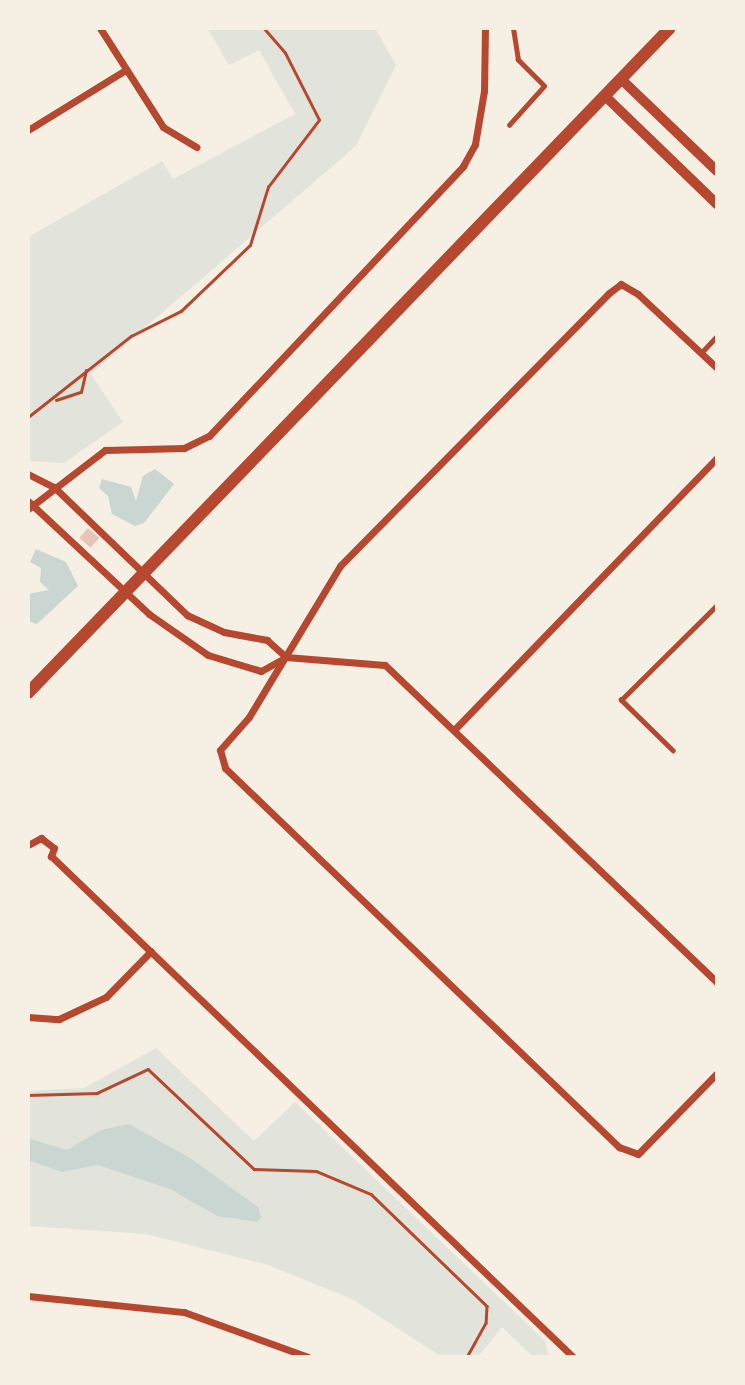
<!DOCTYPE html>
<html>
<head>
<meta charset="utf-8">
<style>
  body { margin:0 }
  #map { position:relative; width:745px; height:1385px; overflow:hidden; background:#f6efe4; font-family:Ubuntu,sans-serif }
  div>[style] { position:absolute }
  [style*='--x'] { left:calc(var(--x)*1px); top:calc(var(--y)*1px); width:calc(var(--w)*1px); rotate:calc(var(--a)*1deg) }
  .green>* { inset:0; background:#e2e4dc }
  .water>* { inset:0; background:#c9d6d2 }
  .building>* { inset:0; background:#e6c5b7; transform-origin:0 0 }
  .path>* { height:2.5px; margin:-1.25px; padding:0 1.25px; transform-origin:1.25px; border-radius:1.25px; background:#b5482f }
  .service>* { height:4.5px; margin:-2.25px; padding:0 2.25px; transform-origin:2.25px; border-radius:2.25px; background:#b5482f }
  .minor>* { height:7px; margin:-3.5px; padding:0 3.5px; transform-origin:3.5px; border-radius:3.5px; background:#b5482f }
  .tertiary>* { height:10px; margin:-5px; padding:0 5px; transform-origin:5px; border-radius:5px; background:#b5482f }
  .secondary>* { height:12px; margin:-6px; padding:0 6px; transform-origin:6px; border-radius:6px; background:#b5482f }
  span { translate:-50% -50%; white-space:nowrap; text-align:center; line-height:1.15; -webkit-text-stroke:5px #f6efe4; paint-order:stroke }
  .frame { position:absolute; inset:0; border:30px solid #f6efe4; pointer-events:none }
</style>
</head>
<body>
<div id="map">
  <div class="green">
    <div style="clip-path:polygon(207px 28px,375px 28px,396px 65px,356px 146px,91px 374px,123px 422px,64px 463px,28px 461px,28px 237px,162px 161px,173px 179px,295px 114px,259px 50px,229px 65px)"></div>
    <div style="clip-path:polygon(156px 1048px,254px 1141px,295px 1102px,545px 1341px,549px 1357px,533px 1357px,502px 1327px,478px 1357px,442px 1357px,352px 1299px,268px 1265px,146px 1234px,28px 1226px,28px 1091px,84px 1088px)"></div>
  </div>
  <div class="water">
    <div style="clip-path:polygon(155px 469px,174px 484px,144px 523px,135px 526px,112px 514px,108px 496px,99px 488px,102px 479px,131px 487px,136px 501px,143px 476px)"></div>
    <div style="clip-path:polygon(36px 549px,66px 562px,78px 586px,37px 624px,28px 621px,28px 594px,49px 590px,40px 582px,41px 568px,30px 562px)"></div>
    <div style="clip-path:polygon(129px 1124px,190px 1158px,258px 1207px,261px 1217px,257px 1222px,217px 1216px,170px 1189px,98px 1165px,62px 1172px,28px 1160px,28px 1138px,67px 1150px,101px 1130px)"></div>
  </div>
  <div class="building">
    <div style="left:88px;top:528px;width:15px;height:13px;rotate:42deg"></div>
  </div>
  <div class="path">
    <div style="--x:56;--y:400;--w:26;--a:-18"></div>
    <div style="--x:81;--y:392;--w:22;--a:-77"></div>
    <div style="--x:28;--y:417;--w:131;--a:-38.2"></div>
    <div style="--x:131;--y:336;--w:56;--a:-26.6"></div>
    <div style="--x:181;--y:311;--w:95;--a:-43.7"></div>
    <div style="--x:250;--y:245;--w:61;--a:-72.8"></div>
    <div style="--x:268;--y:187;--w:84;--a:-52.7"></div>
    <div style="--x:319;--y:120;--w:75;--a:-116.9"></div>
    <div style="--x:285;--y:53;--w:33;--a:-131"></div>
    <div style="--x:28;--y:1095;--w:69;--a:-1.7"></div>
    <div style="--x:97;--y:1093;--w:56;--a:-25.2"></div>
    <div style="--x:148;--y:1069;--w:146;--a:43.3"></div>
    <div style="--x:254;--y:1169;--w:62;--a:1.8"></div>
    <div style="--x:316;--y:1171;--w:60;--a:22.7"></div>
    <div style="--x:371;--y:1194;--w:161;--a:44"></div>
    <div style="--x:487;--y:1306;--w:17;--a:93"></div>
    <div style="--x:486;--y:1323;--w:39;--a:119"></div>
  </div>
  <div class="service">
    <div style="--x:509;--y:125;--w:52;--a:-48.1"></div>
    <div style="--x:544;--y:86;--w:37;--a:-135"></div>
    <div style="--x:518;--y:60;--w:32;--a:-99"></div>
    <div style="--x:701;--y:353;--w:23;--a:-47"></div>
    <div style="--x:673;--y:751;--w:73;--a:-135.6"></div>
    <div style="--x:621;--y:700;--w:135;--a:-44.7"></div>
  </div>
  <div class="minor">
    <div style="--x:100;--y:28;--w:117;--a:57.5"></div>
    <div style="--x:163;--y:127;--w:39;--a:31"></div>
    <div style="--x:28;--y:130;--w:113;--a:-31.6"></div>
    <div style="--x:717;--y:368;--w:108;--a:-136.9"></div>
    <div style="--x:638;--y:294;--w:20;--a:-150"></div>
    <div style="--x:621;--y:284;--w:15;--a:143"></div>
    <div style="--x:609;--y:293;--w:383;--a:134.6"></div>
    <div style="--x:340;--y:566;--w:176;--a:121.1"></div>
    <div style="--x:249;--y:717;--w:44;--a:131.3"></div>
    <div style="--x:220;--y:750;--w:19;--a:74"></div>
    <div style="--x:225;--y:768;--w:547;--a:43.89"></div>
    <div style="--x:619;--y:1147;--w:20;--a:20"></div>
    <div style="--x:638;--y:1154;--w:113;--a:-45.7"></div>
    <div style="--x:28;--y:474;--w:29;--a:27"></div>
    <div style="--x:54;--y:487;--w:185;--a:43.9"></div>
    <div style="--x:187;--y:615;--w:41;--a:24.7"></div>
    <div style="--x:224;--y:632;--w:44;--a:10.5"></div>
    <div style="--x:267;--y:640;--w:25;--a:42"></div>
    <div style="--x:28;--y:501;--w:166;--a:43"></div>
    <div style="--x:149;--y:614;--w:72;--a:34.8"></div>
    <div style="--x:208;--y:655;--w:55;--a:16.8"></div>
    <div style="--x:261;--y:671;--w:29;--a:-29"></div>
    <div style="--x:286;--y:657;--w:99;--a:4.6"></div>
    <div style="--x:385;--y:665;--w:459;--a:43.7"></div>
    <div style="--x:28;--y:509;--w:97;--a:-37.5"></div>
    <div style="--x:105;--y:450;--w:79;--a:-1.5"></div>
    <div style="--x:184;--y:448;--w:28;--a:-26"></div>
    <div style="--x:209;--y:436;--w:371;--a:-46.7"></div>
    <div style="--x:463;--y:166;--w:25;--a:-61"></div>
    <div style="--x:475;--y:144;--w:54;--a:-80.4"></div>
    <div style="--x:484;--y:91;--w:63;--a:-89.1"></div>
    <div style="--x:454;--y:730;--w:378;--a:-46"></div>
    <div style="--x:28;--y:845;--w:15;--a:-28"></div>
    <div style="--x:41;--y:838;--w:16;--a:38"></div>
    <div style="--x:54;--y:848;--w:9;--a:111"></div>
    <div style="--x:51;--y:856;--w:724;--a:43.82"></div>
    <div style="--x:28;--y:1017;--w:31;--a:4"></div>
    <div style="--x:59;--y:1019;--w:52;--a:-25.1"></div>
    <div style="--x:106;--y:997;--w:64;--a:-45.6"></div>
    <div style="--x:28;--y:1296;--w:157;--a:5.9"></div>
    <div style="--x:184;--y:1312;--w:132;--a:19.9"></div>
  </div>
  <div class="tertiary">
    <div style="--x:621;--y:79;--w:133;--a:43.8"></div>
    <div style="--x:605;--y:96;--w:156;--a:44"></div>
  </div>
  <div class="secondary">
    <div style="--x:28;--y:693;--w:924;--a:-46.01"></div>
  </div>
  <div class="frame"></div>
</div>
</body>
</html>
